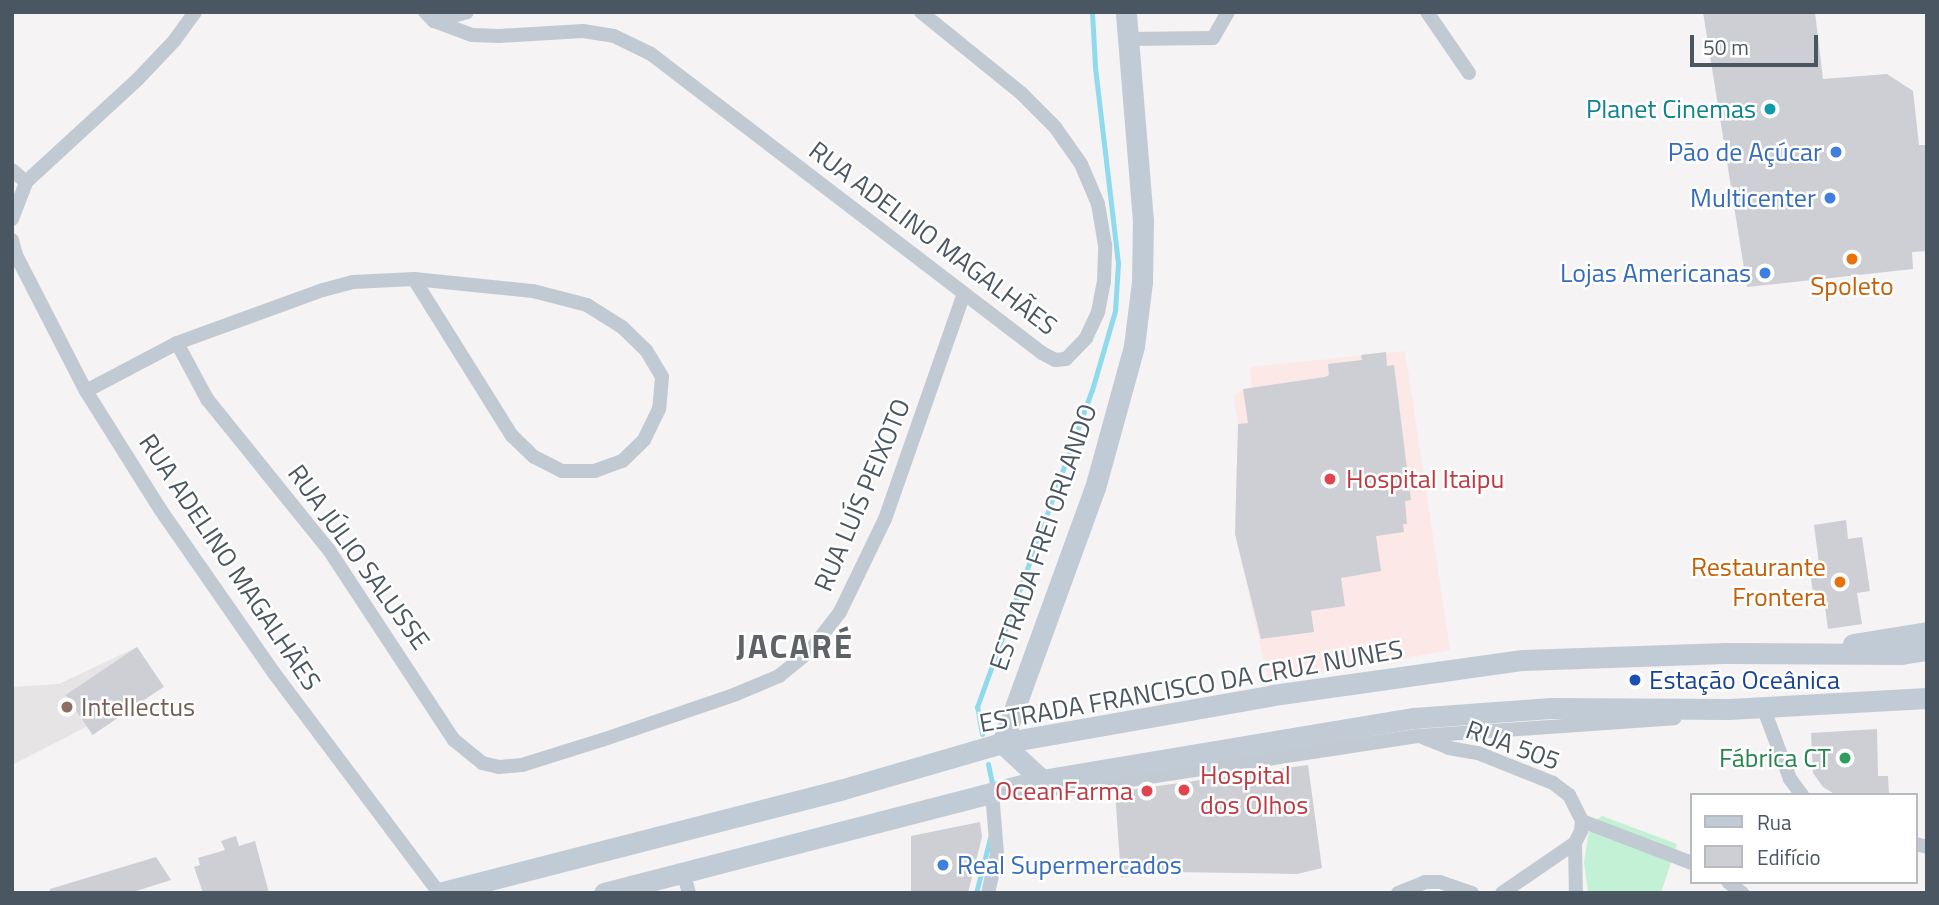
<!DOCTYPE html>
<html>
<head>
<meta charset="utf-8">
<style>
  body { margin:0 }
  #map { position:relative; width:1939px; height:905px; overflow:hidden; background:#f5f3f3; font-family:"Titillium Web",sans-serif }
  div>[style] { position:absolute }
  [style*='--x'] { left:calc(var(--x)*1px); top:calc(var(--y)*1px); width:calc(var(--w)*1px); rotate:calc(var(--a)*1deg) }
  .education>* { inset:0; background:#e6e4e5 }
  .medical>* { inset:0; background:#fce8e6 }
  .green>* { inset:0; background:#c3f1d5 }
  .stream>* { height:5px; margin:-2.5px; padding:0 2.5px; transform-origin:2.5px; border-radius:2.5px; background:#90daee }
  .building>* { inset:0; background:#cdcfd5; transform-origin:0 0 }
  .street>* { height:14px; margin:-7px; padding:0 7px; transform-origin:7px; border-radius:7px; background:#c1cad2 }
  .secondary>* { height:21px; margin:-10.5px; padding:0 10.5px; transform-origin:10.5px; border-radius:10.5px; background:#c1cbd6 }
  .dots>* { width:19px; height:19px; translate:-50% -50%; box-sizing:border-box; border:4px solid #fff; border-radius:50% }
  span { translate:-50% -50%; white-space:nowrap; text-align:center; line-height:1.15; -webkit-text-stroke:5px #fff; paint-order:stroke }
  .culture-label { font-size:26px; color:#0d838f }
  .right { translate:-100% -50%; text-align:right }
  .shop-label { font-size:26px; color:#366cbe }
  .left { translate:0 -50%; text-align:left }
  .street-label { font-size:26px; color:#4a5661 }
  .food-label { font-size:26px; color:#c56008 }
  .health-label { font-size:26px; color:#be3a42 }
  .transit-label { font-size:26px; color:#164399 }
  .education-label { font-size:26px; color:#785e54 }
  .leisure-label { font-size:26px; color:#27864d }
  .district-label { font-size:33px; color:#5f6368; font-weight:700; letter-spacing:2px }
  .frame { position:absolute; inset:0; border:14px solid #4a5661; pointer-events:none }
  .legend { position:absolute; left:1690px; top:793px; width:228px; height:91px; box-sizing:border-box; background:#fff; border:2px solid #b7bbc0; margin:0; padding:9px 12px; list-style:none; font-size:21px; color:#4a5661 }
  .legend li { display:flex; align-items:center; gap:14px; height:35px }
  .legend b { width:35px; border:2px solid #b7bbc0 }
  .scale { position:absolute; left:1690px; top:35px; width:128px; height:32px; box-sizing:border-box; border:4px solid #4a5661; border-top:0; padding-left:9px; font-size:21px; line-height:24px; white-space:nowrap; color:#4a5661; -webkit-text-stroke:5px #fff; paint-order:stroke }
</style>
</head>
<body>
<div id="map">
  <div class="education">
    <div style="clip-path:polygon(137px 647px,164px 687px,12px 765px,12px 687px,59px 684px)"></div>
  </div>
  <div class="medical">
    <div style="clip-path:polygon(1405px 351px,1450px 650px,1341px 670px,1268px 679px,1235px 534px,1238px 424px,1234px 397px,1243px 389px,1252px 388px,1250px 367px)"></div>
  </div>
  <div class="green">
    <div style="clip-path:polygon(1602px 816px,1677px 844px,1661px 893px,1588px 893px,1584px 862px,1590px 824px)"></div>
  </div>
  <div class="stream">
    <div style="--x:982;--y:734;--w:27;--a:-100"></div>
    <div style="--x:977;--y:707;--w:337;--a:-70.1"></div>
    <div style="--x:1092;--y:390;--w:82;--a:-73.8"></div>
    <div style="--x:1115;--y:311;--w:48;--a:-86.4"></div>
    <div style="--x:1118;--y:263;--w:198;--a:-96.7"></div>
    <div style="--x:1095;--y:66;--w:54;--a:-93.2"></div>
    <div style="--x:988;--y:764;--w:25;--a:78"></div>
    <div style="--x:976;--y:893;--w:57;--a:-75.7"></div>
  </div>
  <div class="building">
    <div style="clip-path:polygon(1703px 12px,1815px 12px,1823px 79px,1887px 74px,1913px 91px,1919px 145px,1927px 145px,1927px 251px,1912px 252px,1913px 269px,1747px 287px)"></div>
    <div style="clip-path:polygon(1386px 352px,1387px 366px,1394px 365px,1411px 500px,1405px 501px,1407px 524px,1403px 524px,1404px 532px,1376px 536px,1381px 571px,1341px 578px,1345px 606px,1311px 611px,1314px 632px,1261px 639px,1235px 534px,1238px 424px,1248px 423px,1243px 389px,1325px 377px,1329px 375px,1328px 364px,1362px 360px,1361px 355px)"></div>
    <div style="clip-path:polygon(1846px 520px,1848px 539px,1862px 537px,1870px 591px,1857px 593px,1862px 624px,1828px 629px,1824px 599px,1814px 600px,1810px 572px,1820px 571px,1814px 525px)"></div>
    <div style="left:137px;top:647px;width:48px;height:86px;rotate:56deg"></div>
    <div style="clip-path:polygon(1877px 729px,1878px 776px,1888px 776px,1889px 795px,1836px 795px,1823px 787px,1813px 773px,1811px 733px)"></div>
    <div style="clip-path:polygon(1308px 765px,1322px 868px,1297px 874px,1174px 872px,1121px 877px,1115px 792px)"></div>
    <div style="clip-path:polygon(980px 822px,982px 837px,968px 893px,911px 893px,911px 836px)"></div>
    <div style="clip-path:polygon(236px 836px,239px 846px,255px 841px,269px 893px,203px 893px,194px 867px,200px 865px,198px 858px,225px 850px,221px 841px)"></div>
    <div style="clip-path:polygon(156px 857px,171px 880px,130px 893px,50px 893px,50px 889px)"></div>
  </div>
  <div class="street">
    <div style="--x:425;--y:12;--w:13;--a:45"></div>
    <div style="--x:434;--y:21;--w:40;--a:20.2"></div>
    <div style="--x:472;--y:35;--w:27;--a:2"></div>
    <div style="--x:499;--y:36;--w:84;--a:-3.4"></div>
    <div style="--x:583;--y:31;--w:31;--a:9"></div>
    <div style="--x:614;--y:36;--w:41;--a:25.9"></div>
    <div style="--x:651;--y:54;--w:492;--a:37.4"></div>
    <div style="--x:1042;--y:353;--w:15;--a:28"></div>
    <div style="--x:1055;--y:360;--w:11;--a:-5"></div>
    <div style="--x:1066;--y:359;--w:29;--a:-46"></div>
    <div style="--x:1086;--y:338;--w:29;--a:-65"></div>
    <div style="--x:1098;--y:312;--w:32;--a:-79"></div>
    <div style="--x:1104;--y:281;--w:36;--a:-88"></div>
    <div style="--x:1105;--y:245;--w:42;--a:-99.7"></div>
    <div style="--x:1098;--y:204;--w:43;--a:-113"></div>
    <div style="--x:1081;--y:164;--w:45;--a:-125.1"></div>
    <div style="--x:1055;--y:127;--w:48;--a:-135"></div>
    <div style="--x:1021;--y:93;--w:129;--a:-141"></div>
    <div style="--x:1427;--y:12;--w:74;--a:55.5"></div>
    <div style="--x:434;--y:21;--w:34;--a:-15"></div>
    <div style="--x:1127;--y:39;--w:86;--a:-0.7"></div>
    <div style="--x:1213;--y:38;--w:30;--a:-60"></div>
    <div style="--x:12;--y:170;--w:18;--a:41"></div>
    <div style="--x:12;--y:219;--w:40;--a:-69"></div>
    <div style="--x:26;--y:182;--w:152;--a:-42.6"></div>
    <div style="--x:138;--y:79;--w:52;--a:-46.5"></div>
    <div style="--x:174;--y:41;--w:36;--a:-54"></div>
    <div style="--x:12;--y:240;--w:16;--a:75"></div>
    <div style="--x:16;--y:255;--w:153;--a:62.8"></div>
    <div style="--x:86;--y:391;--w:139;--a:57.9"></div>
    <div style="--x:160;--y:509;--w:200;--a:55.2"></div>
    <div style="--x:274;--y:673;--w:275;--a:53.1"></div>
    <div style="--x:177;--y:343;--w:64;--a:61.8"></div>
    <div style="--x:207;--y:399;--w:194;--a:51.1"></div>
    <div style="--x:329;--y:550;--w:227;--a:56.7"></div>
    <div style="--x:454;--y:740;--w:36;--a:39"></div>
    <div style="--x:482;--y:763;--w:17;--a:13"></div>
    <div style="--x:499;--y:767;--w:23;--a:-5"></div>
    <div style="--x:522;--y:765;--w:84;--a:-17.4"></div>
    <div style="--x:602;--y:740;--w:142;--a:-18.9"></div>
    <div style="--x:736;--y:694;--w:47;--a:-22.7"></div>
    <div style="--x:779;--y:676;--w:38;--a:-39"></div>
    <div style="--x:809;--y:652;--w:51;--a:-52.2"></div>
    <div style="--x:840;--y:612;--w:103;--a:-64.2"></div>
    <div style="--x:885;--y:519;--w:238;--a:-70.7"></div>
    <div style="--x:86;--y:391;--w:103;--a:-27.8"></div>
    <div style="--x:177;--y:343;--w:155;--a:-20"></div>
    <div style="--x:323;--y:290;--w:31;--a:-15"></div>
    <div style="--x:353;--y:282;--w:61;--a:-2.8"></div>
    <div style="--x:414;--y:279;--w:120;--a:5.8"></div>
    <div style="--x:533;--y:291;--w:56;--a:14.5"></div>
    <div style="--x:587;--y:305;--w:41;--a:32.2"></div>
    <div style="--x:622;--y:327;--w:33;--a:44"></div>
    <div style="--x:646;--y:350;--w:31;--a:59"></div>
    <div style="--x:662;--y:377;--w:32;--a:95"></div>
    <div style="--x:659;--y:409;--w:34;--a:116"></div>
    <div style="--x:644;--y:440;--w:30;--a:136"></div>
    <div style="--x:622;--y:461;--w:29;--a:160"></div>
    <div style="--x:595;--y:471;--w:33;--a:180"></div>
    <div style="--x:562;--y:471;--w:31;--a:-153"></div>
    <div style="--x:534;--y:457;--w:30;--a:-136"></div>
    <div style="--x:512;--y:436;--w:185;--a:-122"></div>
    <div style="--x:1763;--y:707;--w:77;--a:69.4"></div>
    <div style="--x:1790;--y:779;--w:20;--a:53"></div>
    <div style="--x:1422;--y:737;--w:29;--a:22"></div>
    <div style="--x:1449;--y:748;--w:29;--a:10"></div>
    <div style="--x:1478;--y:753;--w:81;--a:21.8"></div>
    <div style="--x:1553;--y:783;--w:20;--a:37"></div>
    <div style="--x:1569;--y:795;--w:29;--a:63"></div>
    <div style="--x:1582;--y:821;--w:118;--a:20.9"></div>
    <div style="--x:1042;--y:780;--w:12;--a:42"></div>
    <div style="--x:1051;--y:788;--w:20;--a:3"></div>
    <div style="--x:1071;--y:789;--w:352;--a:-8.7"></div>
    <div style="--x:1419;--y:736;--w:256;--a:-4"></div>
    <div style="--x:1575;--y:843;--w:50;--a:88.9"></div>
    <div style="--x:1916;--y:844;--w:11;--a:15"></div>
    <div style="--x:683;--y:872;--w:22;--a:74"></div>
    <div style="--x:1728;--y:882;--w:18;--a:38"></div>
    <div style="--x:988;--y:893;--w:40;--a:-77"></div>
    <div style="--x:997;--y:854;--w:62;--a:-94.6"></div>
    <div style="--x:1398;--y:893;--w:29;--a:-22"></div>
    <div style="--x:1425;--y:882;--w:15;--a:0"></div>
    <div style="--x:1440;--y:882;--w:34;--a:19"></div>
    <div style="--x:1502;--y:893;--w:88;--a:-34.4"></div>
    <div style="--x:1575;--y:843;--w:13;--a:-63"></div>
    <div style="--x:1581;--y:831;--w:10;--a:-84"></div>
  </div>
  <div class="secondary">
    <div style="--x:1853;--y:644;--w:75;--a:-9.2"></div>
    <div style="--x:1002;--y:743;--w:271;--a:-70"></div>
    <div style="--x:1095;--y:488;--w:147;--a:-74.6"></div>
    <div style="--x:1134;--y:346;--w:64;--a:-82.9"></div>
    <div style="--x:1142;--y:282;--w:61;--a:-89.1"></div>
    <div style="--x:1143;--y:221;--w:210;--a:-94.7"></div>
    <div style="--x:1002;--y:743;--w:54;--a:42.8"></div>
    <div style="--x:439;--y:893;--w:414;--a:-14.4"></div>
    <div style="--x:840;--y:790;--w:169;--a:-16.2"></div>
    <div style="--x:1002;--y:743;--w:275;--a:-10"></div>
    <div style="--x:1273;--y:695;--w:252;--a:-8"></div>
    <div style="--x:1523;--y:660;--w:202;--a:-2"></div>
    <div style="--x:1725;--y:653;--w:176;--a:0.3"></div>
    <div style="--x:1901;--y:654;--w:26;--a:-9"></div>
    <div style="--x:604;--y:893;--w:452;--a:-14.5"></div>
    <div style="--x:1042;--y:780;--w:377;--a:-9.5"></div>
    <div style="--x:1414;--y:718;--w:137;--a:-4.2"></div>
    <div style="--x:1551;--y:708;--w:178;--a:0.3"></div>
    <div style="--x:1729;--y:709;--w:198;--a:-3.2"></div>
  </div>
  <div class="dots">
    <div style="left:1770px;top:109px;background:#0f9aa8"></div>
    <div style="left:1836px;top:152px;background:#3f7fe0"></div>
    <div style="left:1830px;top:198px;background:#3f7fe0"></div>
    <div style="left:1852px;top:259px;background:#e8710a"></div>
    <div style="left:1765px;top:273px;background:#3f7fe0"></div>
    <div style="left:1330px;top:479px;background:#e0444e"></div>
    <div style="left:1840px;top:582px;background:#e8710a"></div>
    <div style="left:1635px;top:680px;background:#1a4fb4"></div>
    <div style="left:67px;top:707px;background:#8d6e63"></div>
    <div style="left:1845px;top:758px;background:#2e9e5b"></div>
    <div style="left:1184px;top:790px;background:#e0444e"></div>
    <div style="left:1147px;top:791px;background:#e0444e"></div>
    <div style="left:943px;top:865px;background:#3f7fe0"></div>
  </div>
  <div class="culture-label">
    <span class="right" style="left:1756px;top:109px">Planet Cinemas</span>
  </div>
  <div class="shop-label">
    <span class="right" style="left:1822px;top:152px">Pão de Açúcar</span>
    <span class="right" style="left:1816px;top:198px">Multicenter</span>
    <span class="right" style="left:1751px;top:273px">Lojas Americanas</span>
    <span class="left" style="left:957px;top:865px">Real Supermercados</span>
  </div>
  <div class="street-label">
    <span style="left:933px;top:238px;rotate:37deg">RUA ADELINO MAGALHÃES</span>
    <span style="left:862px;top:495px;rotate:-67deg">RUA LUÍS PEIXOTO</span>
    <span style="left:1043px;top:537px;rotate:-71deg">ESTRADA FREI ORLANDO</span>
    <span style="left:359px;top:557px;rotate:54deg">RUA JÚLIO SALUSSE</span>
    <span style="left:230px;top:562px;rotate:56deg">RUA ADELINO MAGALHÃES</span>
    <span style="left:1191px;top:686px;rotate:-10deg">ESTRADA FRANCISCO DA CRUZ NUNES</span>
    <span style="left:1513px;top:745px;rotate:20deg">RUA 505</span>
  </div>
  <div class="food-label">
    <span style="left:1852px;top:286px">Spoleto</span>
    <span class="right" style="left:1826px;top:582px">Restaurante<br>Frontera</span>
  </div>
  <div class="health-label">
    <span class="left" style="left:1346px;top:479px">Hospital Itaipu</span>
    <span class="left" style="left:1200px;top:790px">Hospital<br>dos Olhos</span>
    <span class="right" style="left:1133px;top:791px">OceanFarma</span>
  </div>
  <div class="transit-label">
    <span class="left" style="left:1649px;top:680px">Estação Oceânica</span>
  </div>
  <div class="education-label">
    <span class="left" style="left:81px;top:707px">Intellectus</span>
  </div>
  <div class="leisure-label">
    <span class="right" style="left:1831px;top:758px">Fábrica CT</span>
  </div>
  <div class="district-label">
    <span style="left:795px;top:647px">JACARÉ</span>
  </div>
  <div class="frame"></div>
  <ul class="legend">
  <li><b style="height:9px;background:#c1cbd6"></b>Rua</li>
  <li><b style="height:19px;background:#cdcfd5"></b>Edifício</li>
  </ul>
  <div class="scale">50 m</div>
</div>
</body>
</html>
